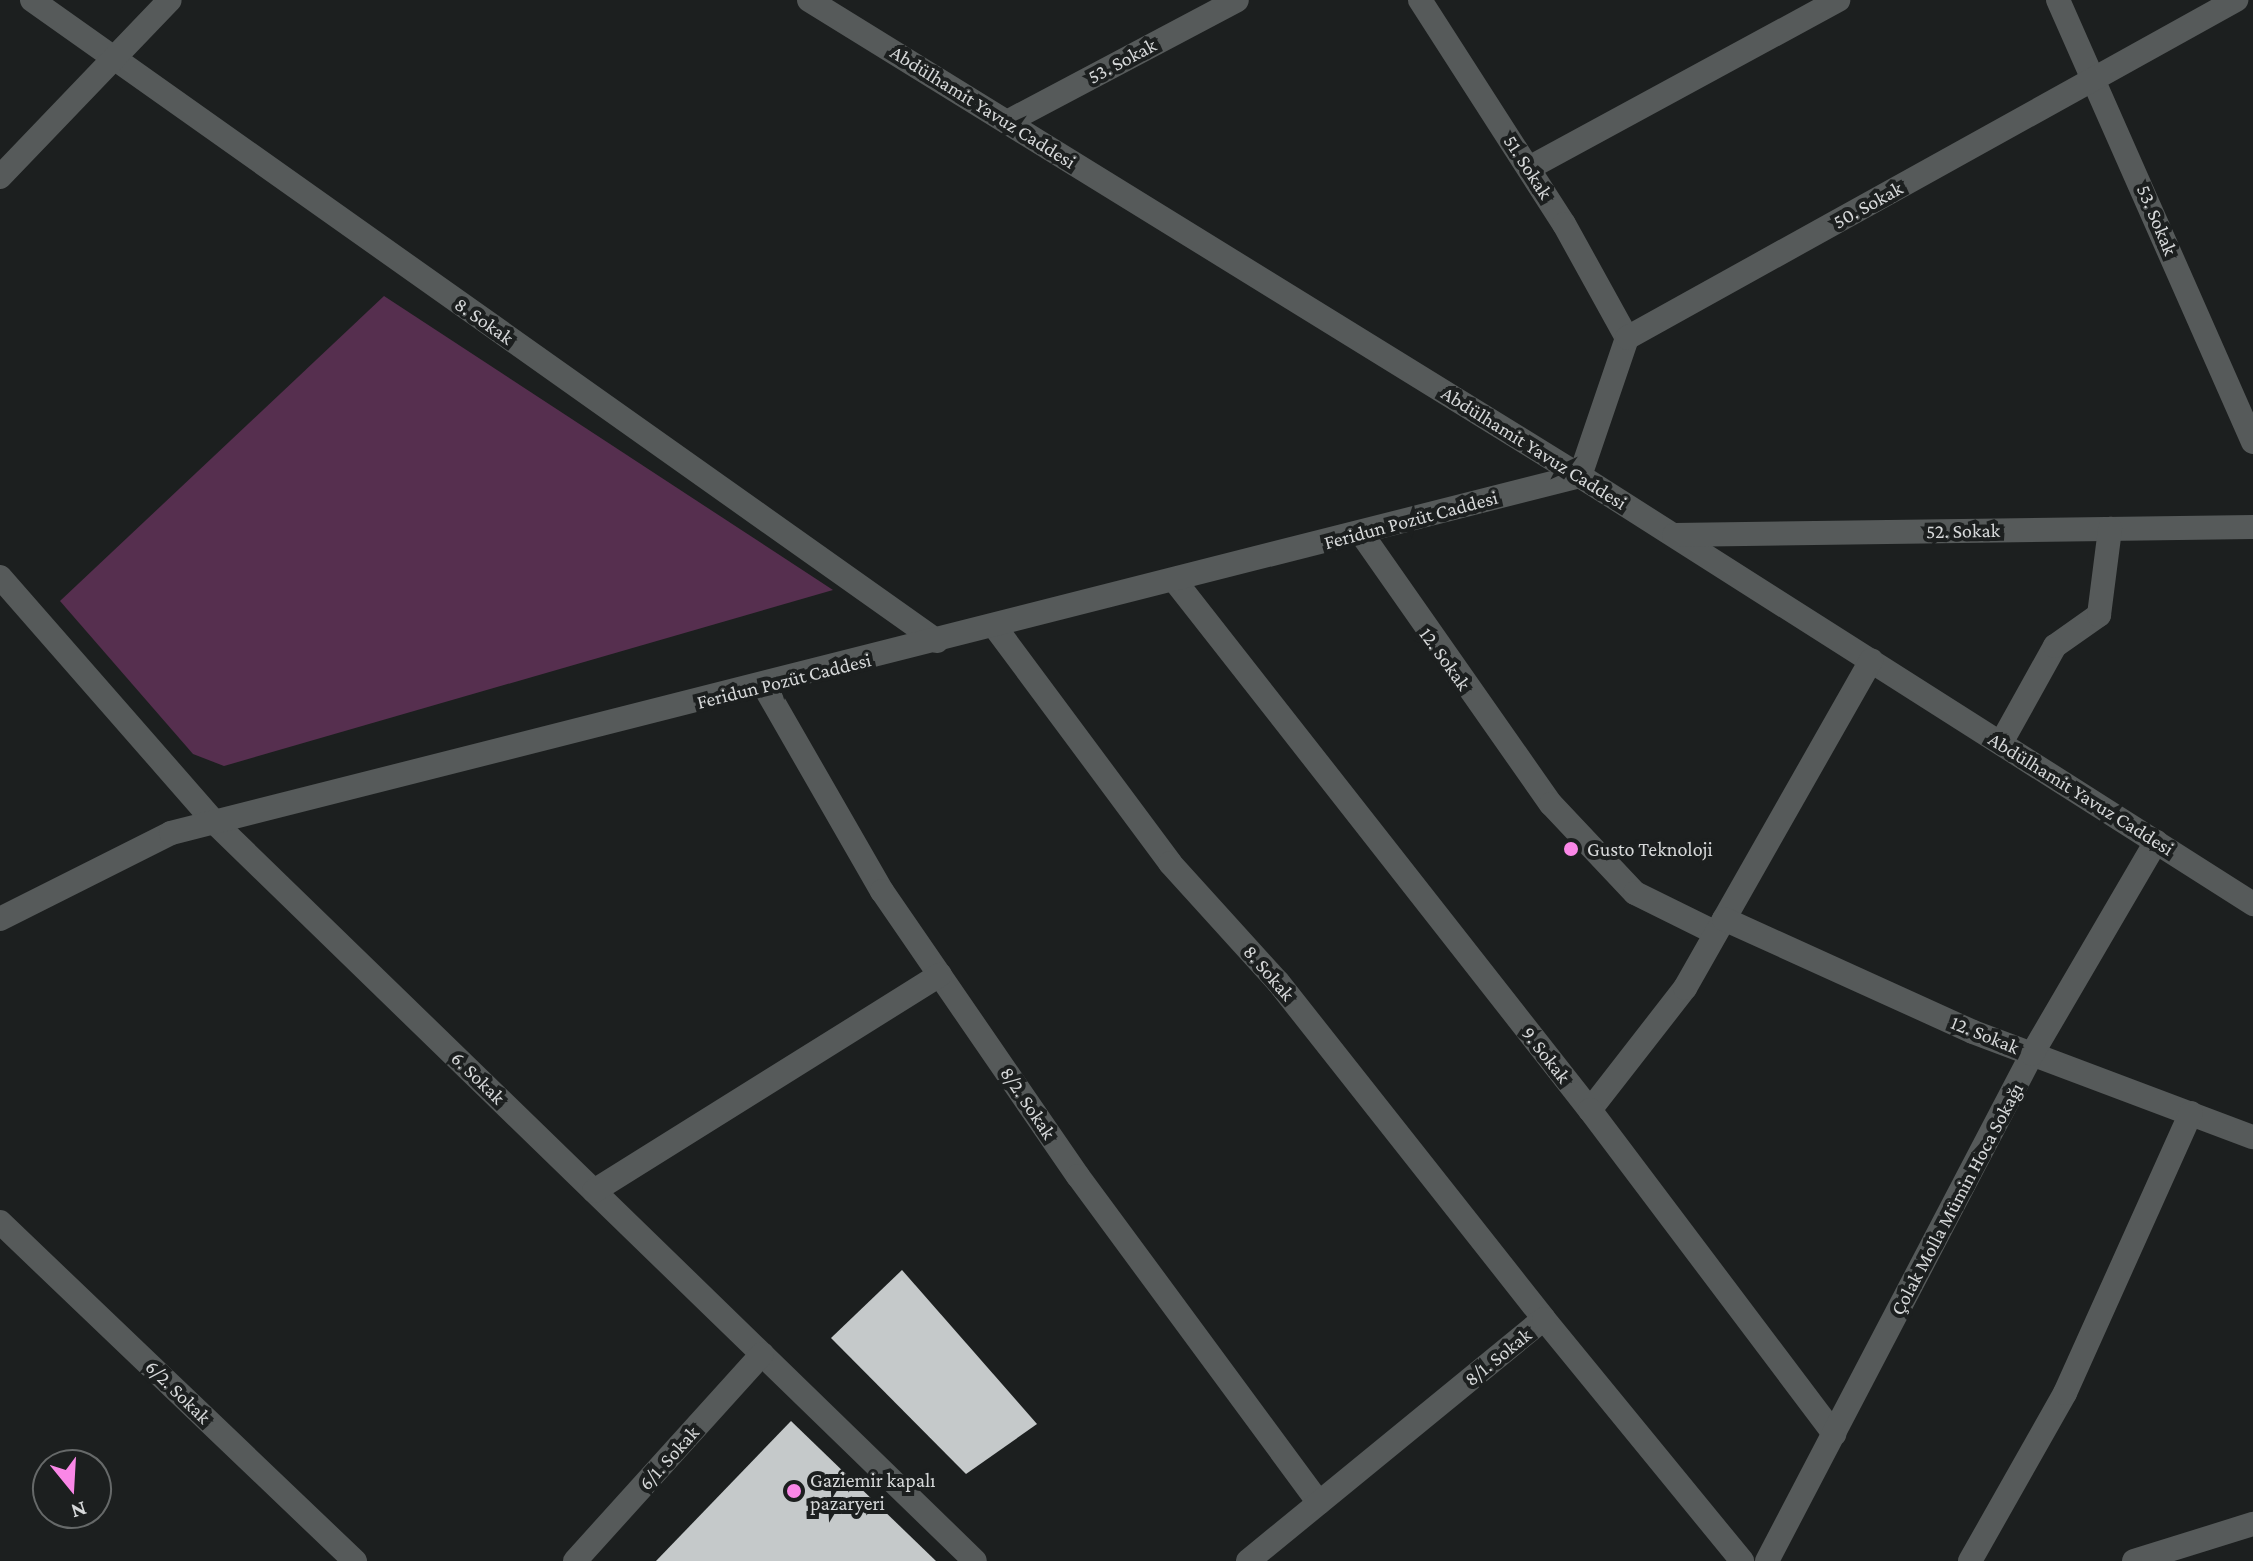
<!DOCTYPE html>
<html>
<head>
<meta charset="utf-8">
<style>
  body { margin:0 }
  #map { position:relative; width:2253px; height:1561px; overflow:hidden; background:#1c1f1f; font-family:"Crimson Pro",serif }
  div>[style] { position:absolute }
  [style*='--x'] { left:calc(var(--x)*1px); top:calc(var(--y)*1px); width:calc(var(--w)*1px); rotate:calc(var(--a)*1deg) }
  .green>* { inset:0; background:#562f4f }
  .building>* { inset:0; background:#c5c9ca }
  .minor>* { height:24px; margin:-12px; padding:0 12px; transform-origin:12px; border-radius:12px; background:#565a5a }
  .dots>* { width:22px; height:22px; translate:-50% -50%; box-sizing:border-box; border:4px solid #1c1f1f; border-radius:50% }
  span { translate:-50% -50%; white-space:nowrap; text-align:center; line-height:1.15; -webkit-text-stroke:8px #1c1f1f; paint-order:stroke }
  .street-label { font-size:20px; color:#d6d8d9 }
  .poi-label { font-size:20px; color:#d6d8d9 }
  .left { translate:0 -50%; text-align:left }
  .north { position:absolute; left:32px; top:1449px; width:80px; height:80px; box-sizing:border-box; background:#1c1f1f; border:2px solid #666969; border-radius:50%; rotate:162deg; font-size:22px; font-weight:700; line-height:32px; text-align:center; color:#d6d8d9 }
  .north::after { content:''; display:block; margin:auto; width:28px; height:36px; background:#fa87e7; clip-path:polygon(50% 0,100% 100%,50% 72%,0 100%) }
</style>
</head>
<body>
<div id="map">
  <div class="green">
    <div style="clip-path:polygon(384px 296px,833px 590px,224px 766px,193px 754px,60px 601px)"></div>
  </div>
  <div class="building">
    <div style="clip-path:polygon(902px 1270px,1037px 1424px,966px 1474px,831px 1338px)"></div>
    <div style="clip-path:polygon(791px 1421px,936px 1561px,656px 1561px)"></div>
  </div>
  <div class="minor">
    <div style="--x:32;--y:0;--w:1109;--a:35.31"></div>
    <div style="--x:809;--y:0;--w:906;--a:31.69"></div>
    <div style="--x:1580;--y:476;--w:798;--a:32.45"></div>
    <div style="--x:1420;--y:0;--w:266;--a:57.3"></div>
    <div style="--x:1564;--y:224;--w:130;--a:61.1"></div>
    <div style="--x:2058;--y:0;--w:483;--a:66.2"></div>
    <div style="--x:1007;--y:122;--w:260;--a:-27.9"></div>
    <div style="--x:1529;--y:168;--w:352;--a:-28.5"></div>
    <div style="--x:0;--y:177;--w:245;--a:-46.2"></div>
    <div style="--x:1361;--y:533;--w:331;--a:55"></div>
    <div style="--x:1551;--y:804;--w:122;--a:46.7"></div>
    <div style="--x:1635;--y:893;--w:90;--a:26.3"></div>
    <div style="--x:1674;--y:535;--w:579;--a:-0.79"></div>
    <div style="--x:0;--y:577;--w:327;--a:48.8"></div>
    <div style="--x:215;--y:823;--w:1059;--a:44.16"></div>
    <div style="--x:1175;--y:581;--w:672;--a:51.89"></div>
    <div style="--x:1590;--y:1110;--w:155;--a:-52.1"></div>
    <div style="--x:1685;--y:988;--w:377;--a:-60.4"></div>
    <div style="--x:995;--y:627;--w:294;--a:53.4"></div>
    <div style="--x:1170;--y:863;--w:161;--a:47.8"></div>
    <div style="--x:1278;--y:982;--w:429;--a:51.7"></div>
    <div style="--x:764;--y:686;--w:237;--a:60.1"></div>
    <div style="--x:882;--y:891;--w:346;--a:55.5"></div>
    <div style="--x:1078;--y:1176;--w:406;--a:53.6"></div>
    <div style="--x:2001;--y:743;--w:111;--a:-60.9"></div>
    <div style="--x:2055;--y:646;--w:54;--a:-35.2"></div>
    <div style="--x:2099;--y:615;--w:87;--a:-82.7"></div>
    <div style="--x:0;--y:919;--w:191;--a:-26.7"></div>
    <div style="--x:171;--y:833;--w:1454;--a:-14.22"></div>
    <div style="--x:1580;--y:476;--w:146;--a:-71.2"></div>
    <div style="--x:1627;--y:338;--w:697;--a:-29.03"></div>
    <div style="--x:1724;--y:919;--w:273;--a:24.4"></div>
    <div style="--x:1973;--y:1032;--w:299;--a:20.6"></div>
    <div style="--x:1590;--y:1110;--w:406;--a:53"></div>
    <div style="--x:594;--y:1191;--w:408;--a:-32"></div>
    <div style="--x:0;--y:1222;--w:491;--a:43.7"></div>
    <div style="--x:575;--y:1561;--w:279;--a:-47.9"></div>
    <div style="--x:1248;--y:1561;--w:382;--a:-39.3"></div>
    <div style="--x:1544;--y:1319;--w:313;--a:50.7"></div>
    <div style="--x:1767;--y:1561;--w:572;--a:-62.4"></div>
    <div style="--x:2032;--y:1054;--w:246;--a:-59.7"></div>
    <div style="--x:1970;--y:1561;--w:193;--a:-60.5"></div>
    <div style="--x:2065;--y:1393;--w:307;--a:-65.8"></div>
    <div style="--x:2134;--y:1561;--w:125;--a:-17.3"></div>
  </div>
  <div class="dots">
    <div style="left:1571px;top:849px;background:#fa87e7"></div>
    <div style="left:794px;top:1491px;background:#fa87e7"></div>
  </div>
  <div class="street-label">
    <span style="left:1122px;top:61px;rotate:-28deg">53. Sokak</span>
    <span style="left:983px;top:107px;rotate:32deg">Abdülhamit Yavuz Caddesi</span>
    <span style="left:1528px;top:167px;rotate:57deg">51. Sokak</span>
    <span style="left:1868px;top:205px;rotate:-29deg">50. Sokak</span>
    <span style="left:2157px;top:220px;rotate:67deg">53. Sokak</span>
    <span style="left:484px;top:321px;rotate:35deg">8. Sokak</span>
    <span style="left:1534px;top:448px;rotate:32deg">Abdülhamit Yavuz Caddesi</span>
    <span style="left:1411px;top:520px;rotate:-15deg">Feridun Pozüt Caddesi</span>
    <span style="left:1963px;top:531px;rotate:-1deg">52. Sokak</span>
    <span style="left:1445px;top:659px;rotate:54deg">12. Sokak</span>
    <span style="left:784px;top:681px;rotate:-14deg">Feridun Pozüt Caddesi</span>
    <span style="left:2081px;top:794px;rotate:32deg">Abdülhamit Yavuz Caddesi</span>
    <span style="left:1269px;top:973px;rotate:49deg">8. Sokak</span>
    <span style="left:1985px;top:1035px;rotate:22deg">12. Sokak</span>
    <span style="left:1546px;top:1055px;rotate:52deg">9. Sokak</span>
    <span style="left:478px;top:1078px;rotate:44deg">6. Sokak</span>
    <span style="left:1028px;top:1103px;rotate:56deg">8/2. Sokak</span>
    <span style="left:1957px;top:1199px;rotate:-62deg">Çolak Molla Mümin Hoca Sokağı</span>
    <span style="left:1498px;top:1357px;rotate:-39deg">8/1. Sokak</span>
    <span style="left:178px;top:1392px;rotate:44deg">6/2. Sokak</span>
    <span style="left:669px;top:1458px;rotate:-48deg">6/1. Sokak</span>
  </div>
  <div class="poi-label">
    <span class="left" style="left:1587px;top:849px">Gusto Teknoloji</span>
    <span class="left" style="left:810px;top:1492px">Gaziemir kapalı<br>pazaryeri</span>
  </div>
  <div class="north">N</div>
</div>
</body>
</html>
